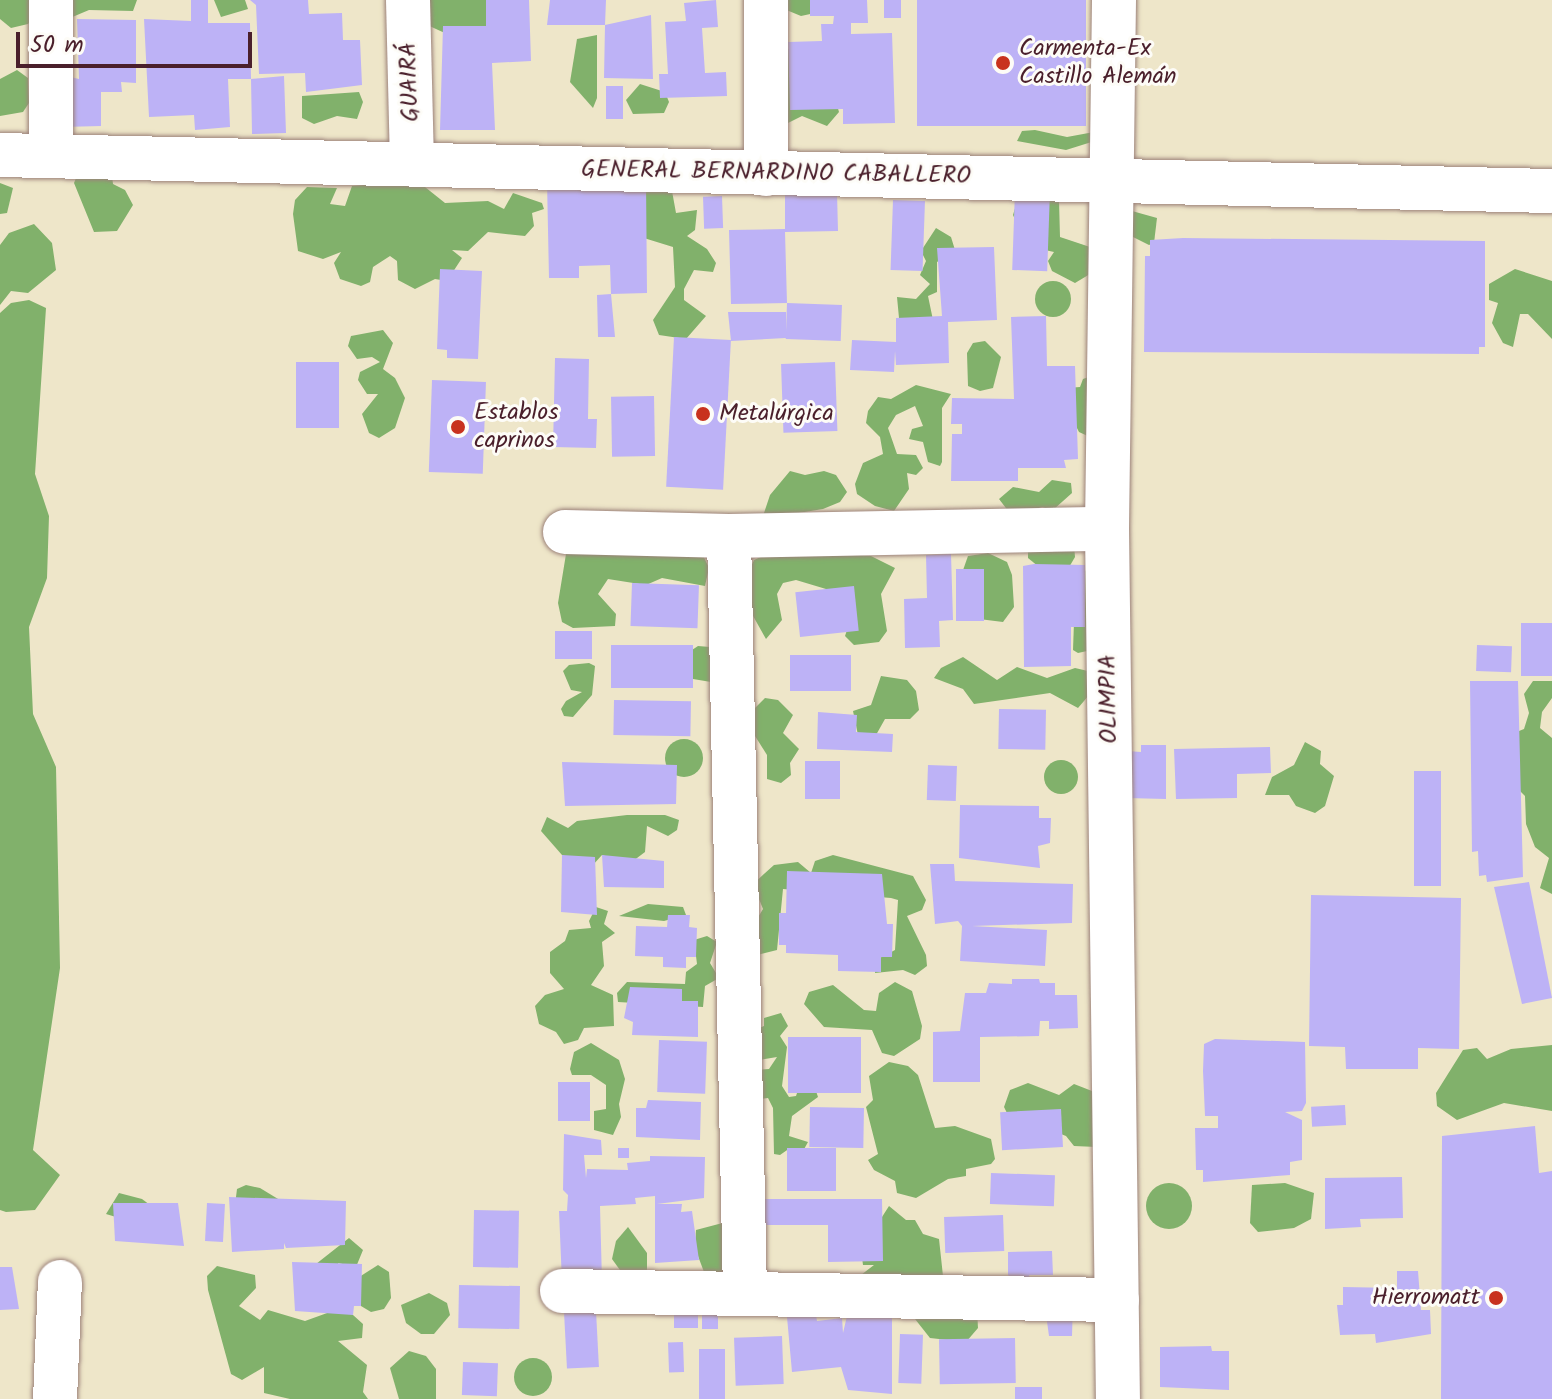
<!DOCTYPE html>
<html>
<head>
<meta charset="utf-8">
<style>
  body { margin:0 }
  #map { position:relative; width:1552px; height:1399px; overflow:hidden; background:#eee6c9; font-family:Kalam,sans-serif }
  div>[style] { position:absolute }
  [style*='--x'] { left:calc(var(--x)*1px); top:calc(var(--y)*1px); width:calc(var(--w)*1px); rotate:calc(var(--a)*1deg) }
  .forest>* { inset:0; background:#81b16b }
  .round { border-radius:50% }
  .building>* { inset:0; background:#bdb2f6; transform-origin:0 0 }
  .roads { filter:drop-shadow(0 0 2px #9c827a) drop-shadow(0 0 2px #9c827a) }
  .minor>* { height:44px; margin:-22px; padding:0 22px; transform-origin:22px; border-radius:22px; background:#fff }
  .dots>* { width:22px; height:22px; translate:-50% -50%; box-sizing:border-box; border:4px solid #fdfcf7; border-radius:50% }
  span { translate:-50% -50%; white-space:nowrap; text-align:center; line-height:1.15; -webkit-text-stroke:6px #fdfcf7; paint-order:stroke }
  .poi-label { font-size:24px; color:#4a1f2b }
  .left { translate:0 -50%; text-align:left }
  .right { translate:-100% -50%; text-align:right }
  .street-label { font-size:24px; color:#4a1f2b }
  .scale { position:absolute; left:16px; top:32px; width:236px; height:36px; box-sizing:border-box; border:4px solid #4a1f2b; border-top:0; padding-left:10px; font-size:24px; line-height:28px; white-space:nowrap; color:#4a1f2b; -webkit-text-stroke:6px #fdfcf7; paint-order:stroke }
</style>
</head>
<body>
<div id="map">
  <div class="forest">
    <div style="clip-path:polygon(0 0,39px 0,41px 10px,28px 24px,11px 28px,0 19px)"></div>
    <div style="clip-path:polygon(53px 0,137px 0,133px 11px,89px 10px,70px 18px)"></div>
    <div style="clip-path:polygon(214px 0,245px 0,248px 9px,221px 17px)"></div>
    <div style="clip-path:polygon(421px 0,493px 0,485px 31px,447px 34px,425px 24px)"></div>
    <div style="clip-path:polygon(762px 0,833px 0,824px 11px,801px 16px)"></div>
    <div style="clip-path:polygon(597px 35px,597px 98px,593px 108px,570px 82px,577px 39px)"></div>
    <div style="clip-path:polygon(787px 47px,837px 105px,839px 112px,827px 126px,802px 116px,784px 125px)"></div>
    <div style="clip-path:polygon(17px 70px,28px 78px,29px 103px,23px 112px,0 116px,0 79px)"></div>
    <div style="clip-path:polygon(640px 84px,665px 92px,669px 102px,664px 113px,633px 114px,626px 100px)"></div>
    <div style="clip-path:polygon(359px 92px,363px 102px,357px 119px,337px 116px,314px 124px,302px 118px,302px 96px)"></div>
    <div style="clip-path:polygon(1035px 130px,1067px 137px,1094px 132px,1098px 140px,1066px 150px,1017px 141px,1022px 131px)"></div>
    <div style="clip-path:polygon(112px 176px,113px 184px,125px 190px,133px 205px,117px 231px,94px 232px,74px 183px,76px 178px)"></div>
    <div style="clip-path:polygon(402px 182px,425px 187px,445px 203px,488px 201px,504px 209px,513px 193px,542px 203px,544px 209px,532px 213px,534px 226px,525px 236px,488px 232px,468px 251px,452px 250px,462px 258px,447px 281px,435px 279px,415px 289px,398px 280px,397px 261px,390px 256px,373px 267px,370px 282px,361px 286px,340px 279px,334px 263px,341px 252px,323px 259px,298px 251px,293px 214px,295px 200px,307px 187px,337px 188px,330px 204px,345px 206px,352px 186px)"></div>
    <div style="clip-path:polygon(0 183px,13px 188px,7px 213px,0 214px)"></div>
    <div style="clip-path:polygon(628px 188px,672px 191px,676px 213px,697px 210px,695px 230px,687px 236px,707px 249px,716px 263px,713px 272px,694px 270px,684px 289px,684px 300px,706px 316px,686px 339px,659px 335px,653px 320px,675px 287px,673px 247px,618px 230px)"></div>
    <div style="clip-path:polygon(1059px 200px,1060px 237px,1096px 249px,1100px 268px,1075px 283px,1052px 271px,1048px 261px,1054px 252px,1027px 246px,1013px 215px,1016px 205px)"></div>
    <div style="clip-path:polygon(1132px 211px,1157px 218px,1154px 243px,1149px 245px,1131px 236px)"></div>
    <div style="clip-path:polygon(34px 224px,52px 243px,56px 270px,28px 293px,11px 291px,0 305px,0 245px,9px 233px)"></div>
    <div style="clip-path:polygon(936px 228px,951px 237px,955px 250px,937px 262px,937px 292px,928px 296px,933px 320px,899px 318px,897px 297px,916px 299px,930px 284px,920px 275px,926px 261px,921px 251px)"></div>
    <div style="clip-path:polygon(1515px 269px,1552px 281px,1552px 339px,1528px 314px,1520px 314px,1513px 347px,1503px 343px,1492px 323px,1498px 303px,1489px 300px,1489px 284px)"></div>
    <div class="round" style="left:1035px;top:281px;width:36px;height:36px"></div>
    <div style="clip-path:polygon(29px 300px,46px 308px,35px 474px,49px 516px,47px 578px,29px 627px,33px 714px,56px 767px,60px 968px,33px 1150px,60px 1175px,35px 1210px,6px 1212px,0 1210px,0 313px,11px 303px)"></div>
    <div style="clip-path:polygon(383px 330px,393px 343px,383px 369px,395px 378px,405px 398px,395px 428px,379px 438px,369px 433px,362px 414px,378px 394px,367px 394px,358px 380px,360px 372px,380px 362px,372px 357px,357px 359px,348px 346px,351px 336px)"></div>
    <div style="clip-path:polygon(985px 341px,1001px 357px,993px 388px,980px 391px,968px 386px,967px 353px,973px 343px)"></div>
    <div style="clip-path:polygon(1094px 375px,1092px 438px,1079px 432px,1074px 422px,1067px 388px,1080px 387px,1083px 379px)"></div>
    <div style="clip-path:polygon(916px 385px,951px 394px,942px 408px,942px 462px,940px 466px,928px 462px,923px 442px,909px 439px,912px 429px,923px 426px,915px 406px,896px 415px,888px 428px,897px 454px,916px 455px,923px 468px,916px 475px,907px 473px,909px 489px,894px 511px,875px 506px,857px 494px,855px 484px,863px 463px,883px 454px,880px 437px,866px 423px,868px 411px,878px 397px,891px 399px)"></div>
    <div style="clip-path:polygon(790px 471px,805px 475px,824px 471px,836px 475px,847px 492px,840px 502px,823px 509px,762px 519px,770px 495px)"></div>
    <div style="clip-path:polygon(1052px 480px,1071px 483px,1072px 493px,1053px 510px,1042px 507px,1012px 516px,999px 499px,1013px 487px,1039px 492px)"></div>
    <div style="clip-path:polygon(1074px 545px,1075px 557px,1068px 569px,1044px 571px,1028px 558px,1028px 550px)"></div>
    <div style="clip-path:polygon(701px 551px,709px 568px,705px 586px,662px 578px,646px 585px,608px 579px,598px 594px,616px 614px,615px 626px,573px 628px,562px 622px,558px 603px,566px 554px)"></div>
    <div style="clip-path:polygon(819px 551px,871px 556px,895px 568px,881px 594px,887px 631px,879px 642px,854px 645px,845px 636px,853px 612px,826px 589px,796px 580px,783px 583px,777px 594px,782px 620px,766px 639px,748px 607px,744px 582px,754px 560px,767px 554px)"></div>
    <div style="clip-path:polygon(988px 553px,1007px 562px,1012px 575px,1014px 607px,1003px 622px,979px 619px,962px 573px,968px 556px)"></div>
    <div style="clip-path:polygon(1090px 568px,1087px 651px,1078px 653px,1073px 650px,1074px 622px,1083px 572px)"></div>
    <div style="clip-path:polygon(698px 646px,710px 647px,711px 682px,693px 679px,692px 650px)"></div>
    <div style="clip-path:polygon(963px 657px,997px 680px,1017px 667px,1047px 678px,1075px 668px,1088px 671px,1090px 694px,1078px 708px,1050px 693px,974px 704px,963px 689px,934px 678px,941px 668px)"></div>
    <div style="clip-path:polygon(589px 663px,595px 666px,592px 695px,573px 717px,564px 716px,561px 709px,566px 701px,582px 692px,571px 690px,563px 671px,569px 665px)"></div>
    <div style="clip-path:polygon(881px 676px,907px 680px,916px 691px,919px 710px,910px 719px,885px 719px,876px 735px,858px 735px,853px 711px,871px 705px)"></div>
    <div style="clip-path:polygon(1533px 681px,1552px 681px,1552px 698px,1542px 712px,1540px 728px,1552px 738px,1552px 894px,1540px 888px,1549px 858px,1535px 847px,1526px 824px,1525px 796px,1517px 788px,1514px 733px,1524px 729px,1529px 713px,1524px 694px)"></div>
    <div style="clip-path:polygon(765px 698px,778px 700px,793px 715px,783px 733px,799px 749px,790px 763px,791px 775px,781px 783px,767px 779px,767px 755px,755px 736px,751px 712px)"></div>
    <div class="round" style="left:665px;top:739px;width:38px;height:38px"></div>
    <div style="clip-path:polygon(1305px 742px,1321px 751px,1320px 764px,1334px 776px,1325px 806px,1315px 813px,1296px 806px,1289px 795px,1265px 795px,1272px 777px,1294px 765px)"></div>
    <div class="round" style="left:1044px;top:760px;width:34px;height:34px"></div>
    <div style="clip-path:polygon(627px 815px,665px 815px,679px 820px,677px 830px,668px 836px,647px 826px,645px 852px,629px 864px,602px 855px,592px 866px,562px 855px,541px 831px,547px 817px,568px 828px,577px 821px)"></div>
    <div style="clip-path:polygon(833px 855px,913px 876px,926px 900px,922px 910px,907px 916px,926px 955px,927px 966px,915px 975px,903px 970px,875px 973px,876px 960px,895px 950px,898px 900px,891px 898px,783px 889px,777px 950px,757px 955px,754px 924px,763px 909px,753px 884px,774px 865px,798px 862px,811px 873px,815px 861px)"></div>
    <div style="clip-path:polygon(648px 904px,683px 907px,686px 915px,664px 921px,619px 916px)"></div>
    <div style="clip-path:polygon(596px 907px,608px 911px,604px 924px,615px 933px,602px 942px,604px 966px,591px 985px,613px 995px,614px 1026px,584px 1028px,578px 1040px,564px 1044px,556px 1032px,539px 1024px,535px 1006px,545px 995px,564px 989px,550px 973px,550px 952px,565px 941px,569px 930px,591px 928px,589px 921px)"></div>
    <div style="clip-path:polygon(707px 936px,717px 942px,710px 963px,719px 978px,705px 986px,703px 1007px,618px 1002px,617px 993px,627px 982px,685px 984px,686px 972px,697px 964px,694px 940px)"></div>
    <div style="clip-path:polygon(895px 982px,912px 991px,922px 1026px,920px 1039px,894px 1056px,882px 1053px,872px 1030px,824px 1027px,804px 1004px,809px 992px,833px 985px,864px 1010px,876px 1011px,879px 993px)"></div>
    <div style="clip-path:polygon(781px 1013px,788px 1026px,780px 1036px,787px 1047px,782px 1086px,789px 1097px,796px 1096px,799px 1087px,815px 1088px,818px 1097px,792px 1116px,789px 1136px,808px 1142px,803px 1151px,790px 1148px,780px 1155px,774px 1154px,773px 1108px,768px 1098px,759px 1099px,756px 1070px,769px 1069px,777px 1057px,759px 1060px,752px 1031px,764px 1026px,764px 1018px)"></div>
    <div style="clip-path:polygon(591px 1043px,619px 1060px,625px 1079px,619px 1104px,621px 1117px,613px 1135px,594px 1130px,594px 1111px,606px 1109px,606px 1085px,591px 1075px,572px 1075px,570px 1069px,574px 1052px)"></div>
    <div style="clip-path:polygon(1552px 1045px,1552px 1111px,1504px 1103px,1457px 1120px,1437px 1106px,1436px 1093px,1463px 1050px,1477px 1048px,1487px 1059px,1511px 1049px)"></div>
    <div style="clip-path:polygon(889px 1062px,908px 1066px,918px 1075px,935px 1128px,955px 1126px,991px 1139px,995px 1159px,991px 1164px,966px 1169px,966px 1176px,948px 1179px,916px 1198px,897px 1193px,895px 1181px,874px 1170px,868px 1160px,878px 1154px,866px 1107px,873px 1100px,869px 1076px)"></div>
    <div style="clip-path:polygon(1028px 1083px,1059px 1095px,1074px 1084px,1092px 1091px,1096px 1095px,1097px 1147px,1074px 1146px,1066px 1136px,1007px 1113px,1004px 1107px,1010px 1090px)"></div>
    <div class="round" style="left:1146px;top:1183px;width:46px;height:46px"></div>
    <div style="clip-path:polygon(1285px 1183px,1314px 1193px,1311px 1219px,1294px 1228px,1258px 1232px,1250px 1223px,1252px 1185px)"></div>
    <div style="clip-path:polygon(246px 1185px,260px 1188px,283px 1202px,235px 1205px,237px 1189px)"></div>
    <div style="clip-path:polygon(119px 1193px,142px 1199px,150px 1205px,116px 1217px,106px 1214px)"></div>
    <div style="clip-path:polygon(889px 1206px,906px 1220px,915px 1220px,923px 1234px,939px 1239px,943px 1276px,861px 1275px,874px 1265px,863px 1265px,861px 1250px)"></div>
    <div style="clip-path:polygon(730px 1221px,735px 1277px,704px 1272px,695px 1248px,696px 1230px)"></div>
    <div style="clip-path:polygon(628px 1227px,647px 1253px,647px 1272px,630px 1284px,612px 1259px,616px 1241px)"></div>
    <div style="clip-path:polygon(349px 1238px,363px 1250px,356px 1267px,338px 1263px,342px 1275px,316px 1264px)"></div>
    <div style="clip-path:polygon(378px 1265px,389px 1272px,391px 1298px,384px 1309px,371px 1312px,361px 1306px,356px 1279px)"></div>
    <div style="clip-path:polygon(217px 1266px,255px 1275px,256px 1288px,239px 1306px,260px 1320px,268px 1310px,305px 1321px,341px 1308px,353px 1315px,363px 1324px,362px 1338px,338px 1341px,367px 1365px,363px 1392px,368px 1399px,290px 1399px,264px 1393px,264px 1367px,242px 1380px,231px 1374px,208px 1290px,207px 1276px)"></div>
    <div style="clip-path:polygon(429px 1293px,447px 1303px,450px 1315px,434px 1334px,421px 1334px,406px 1323px,401px 1305px)"></div>
    <div style="clip-path:polygon(977px 1310px,978px 1328px,966px 1342px,930px 1338px,915px 1319px)"></div>
    <div style="clip-path:polygon(409px 1351px,426px 1356px,436px 1369px,436px 1399px,399px 1399px,390px 1368px)"></div>
    <div class="round" style="left:514px;top:1358px;width:38px;height:38px"></div>
  </div>
  <div class="building">
    <div style="clip-path:polygon(191px 0,208px 0,208px 23px,250px 23px,251px 79px,284px 76px,286px 133px,252px 134px,251px 79px,228px 79px,230px 127px,195px 130px,194px 115px,149px 117px,144px 19px,191px 21px)"></div>
    <div style="clip-path:polygon(250px 0,308px 0,309px 14px,342px 13px,343px 40px,360px 40px,362px 85px,306px 92px,305px 73px,259px 74px,256px 5px)"></div>
    <div style="clip-path:polygon(486px 0,529px 0,531px 61px,492px 63px,495px 130px,440px 130px,443px 26px,486px 26px)"></div>
    <div style="clip-path:polygon(550px 0,606px 0,605px 25px,651px 15px,653px 79px,604px 78px,605px 25px,547px 25px)"></div>
    <div style="clip-path:polygon(716px 0,718px 27px,702px 28px,705px 73px,726px 72px,727px 96px,660px 98px,659px 74px,668px 74px,665px 22px,686px 21px,684px 3px)"></div>
    <div style="clip-path:polygon(810px 0,867px 0,868px 23px,851px 23px,851px 34px,892px 33px,895px 123px,843px 124px,843px 109px,790px 110px,788px 42px,822px 41px,821px 24px,833px 24px,834px 16px,810px 16px)"></div>
    <div style="left:884px;top:0;width:17px;height:18px"></div>
    <div style="left:917px;top:0;width:169px;height:126px"></div>
    <div style="clip-path:polygon(77px 19px,136px 20px,136px 83px,121px 82px,122px 92px,101px 92px,101px 126px,62px 127px,62px 75px,79px 79px)"></div>
    <div style="left:606px;top:86px;width:17px;height:33px"></div>
    <div style="clip-path:polygon(646px 180px,647px 293px,611px 294px,615px 337px,598px 337px,597px 295px,611px 294px,610px 265px,579px 266px,579px 278px,549px 278px,547px 181px)"></div>
    <div style="left:1015px;top:190px;width:35px;height:80px;rotate:2deg"></div>
    <div style="clip-path:polygon(785px 192px,837px 192px,838px 231px,785px 232px,787px 303px,731px 304px,729px 230px,785px 229px)"></div>
    <div style="left:722px;top:196px;width:32px;height:19px;rotate:88deg"></div>
    <div style="left:893px;top:200px;width:32px;height:70px;rotate:2deg"></div>
    <div style="clip-path:polygon(1183px 238px,1485px 241px,1485px 347px,1479px 347px,1479px 354px,1144px 352px,1145px 256px,1150px 256px,1150px 240px)"></div>
    <div style="clip-path:polygon(994px 247px,997px 320px,948px 322px,949px 363px,896px 365px,895px 351px,894px 372px,850px 370px,852px 340px,896px 342px,896px 318px,942px 316px,937px 248px)"></div>
    <div style="clip-path:polygon(440px 269px,482px 271px,478px 359px,447px 358px,447px 350px,437px 349px)"></div>
    <div style="left:787px;top:303px;width:55px;height:36px;rotate:2deg"></div>
    <div style="clip-path:polygon(728px 312px,786px 312px,786px 338px,731px 341px)"></div>
    <div style="clip-path:polygon(1046px 316px,1047px 366px,1075px 366px,1078px 459px,1064px 460px,1066px 468px,1018px 468px,1018px 481px,951px 481px,952px 434px,962px 434px,962px 424px,951px 424px,952px 398px,1014px 399px,1011px 317px)"></div>
    <div style="left:674px;top:337px;width:57px;height:150px;rotate:3deg"></div>
    <div style="clip-path:polygon(555px 358px,589px 359px,588px 419px,597px 419px,596px 448px,553px 447px)"></div>
    <div style="left:296px;top:362px;width:43px;height:66px"></div>
    <div style="left:835px;top:362px;width:69px;height:54px;rotate:88deg"></div>
    <div style="left:432px;top:380px;width:54px;height:92px;rotate:2deg"></div>
    <div style="left:654px;top:396px;width:60px;height:43px;rotate:89deg"></div>
    <div style="clip-path:polygon(951px 554px,953px 620px,939px 621px,940px 647px,905px 648px,904px 599px,927px 598px,926px 555px)"></div>
    <div style="clip-path:polygon(1034px 564px,1085px 565px,1085px 627px,1071px 627px,1071px 666px,1024px 667px,1023px 566px)"></div>
    <div style="left:956px;top:569px;width:28px;height:52px"></div>
    <div style="left:632px;top:583px;width:67px;height:43px;rotate:2deg"></div>
    <div style="left:854px;top:586px;width:45px;height:59px;rotate:84deg"></div>
    <div style="left:1552px;top:623px;width:53px;height:31px;rotate:90deg"></div>
    <div style="left:592px;top:631px;width:28px;height:37px;rotate:90deg"></div>
    <div style="left:693px;top:645px;width:43px;height:82px;rotate:90deg"></div>
    <div style="left:1477px;top:645px;width:35px;height:26px;rotate:2deg"></div>
    <div style="left:790px;top:655px;width:61px;height:36px"></div>
    <div style="clip-path:polygon(1470px 681px,1518px 681px,1523px 877px,1487px 882px,1486px 875px,1479px 876px,1478px 851px,1472px 852px)"></div>
    <div style="left:614px;top:700px;width:77px;height:35px;rotate:1deg"></div>
    <div style="left:999px;top:709px;width:47px;height:40px;rotate:1deg"></div>
    <div style="clip-path:polygon(818px 712px,857px 715px,856px 732px,893px 734px,892px 752px,817px 749px)"></div>
    <div style="clip-path:polygon(1141px 745px,1166px 745px,1166px 799px,1126px 798px,1127px 751px,1141px 752px)"></div>
    <div style="clip-path:polygon(1270px 747px,1271px 773px,1237px 774px,1237px 798px,1176px 799px,1174px 749px)"></div>
    <div style="left:805px;top:761px;width:35px;height:38px"></div>
    <div style="clip-path:polygon(562px 762px,677px 765px,676px 804px,565px 806px)"></div>
    <div style="left:928px;top:765px;width:29px;height:35px;rotate:2deg"></div>
    <div style="left:1414px;top:771px;width:27px;height:115px"></div>
    <div style="clip-path:polygon(960px 805px,1039px 806px,1039px 818px,1051px 818px,1050px 843px,1038px 846px,1040px 868px,959px 858px)"></div>
    <div style="clip-path:polygon(562px 855px,595px 857px,597px 915px,561px 912px)"></div>
    <div style="clip-path:polygon(602px 855px,664px 861px,664px 888px,604px 887px)"></div>
    <div style="clip-path:polygon(930px 864px,954px 864px,955px 881px,1073px 884px,1072px 923px,972px 926px,1047px 930px,1045px 966px,960px 961px,962px 926px,958px 921px,935px 924px)"></div>
    <div style="clip-path:polygon(787px 871px,882px 874px,887px 924px,893px 924px,892px 957px,881px 957px,881px 972px,838px 971px,838px 955px,786px 953px,786px 945px,779px 945px,779px 913px,786px 913px)"></div>
    <div style="clip-path:polygon(1529px 882px,1552px 998px,1522px 1004px,1494px 887px)"></div>
    <div style="clip-path:polygon(1311px 895px,1461px 898px,1459px 1049px,1418px 1048px,1418px 1069px,1346px 1069px,1345px 1047px,1309px 1046px)"></div>
    <div style="clip-path:polygon(668px 915px,690px 915px,689px 927px,697px 928px,696px 957px,686px 957px,686px 968px,663px 967px,663px 957px,635px 956px,636px 926px,667px 927px)"></div>
    <div style="clip-path:polygon(1012px 979px,1039px 979px,1040px 983px,1055px 983px,1055px 995px,1077px 995px,1078px 1028px,1049px 1029px,1049px 1021px,1040px 1021px,1039px 1036px,980px 1037px,980px 1082px,933px 1082px,933px 1032px,960px 1031px,965px 993px,986px 993px,989px 983px,1012px 984px)"></div>
    <div style="clip-path:polygon(630px 987px,682px 989px,682px 1001px,698px 1001px,698px 1037px,632px 1035px,633px 1022px,624px 1018px)"></div>
    <div style="left:788px;top:1037px;width:73px;height:56px"></div>
    <div style="clip-path:polygon(1215px 1039px,1305px 1042px,1306px 1103px,1302px 1111px,1285px 1112px,1302px 1120px,1302px 1160px,1290px 1162px,1290px 1175px,1203px 1182px,1203px 1170px,1196px 1170px,1195px 1128px,1218px 1128px,1218px 1116px,1205px 1116px,1203px 1071px,1204px 1044px)"></div>
    <div style="left:659px;top:1040px;width:48px;height:52px;rotate:2deg"></div>
    <div style="left:558px;top:1082px;width:32px;height:39px"></div>
    <div style="clip-path:polygon(648px 1100px,701px 1102px,700px 1140px,636px 1137px,636px 1108px,646px 1108px)"></div>
    <div style="left:1345px;top:1105px;width:20px;height:34px;rotate:87deg"></div>
    <div style="left:810px;top:1107px;width:54px;height:40px;rotate:1deg"></div>
    <div style="left:1061px;top:1109px;width:38px;height:61px;rotate:87deg"></div>
    <div style="clip-path:polygon(1535px 1126px,1539px 1173px,1552px 1171px,1552px 1399px,1441px 1399px,1442px 1136px)"></div>
    <div style="clip-path:polygon(564px 1134px,601px 1140px,602px 1155px,584px 1155px,586px 1178px,587px 1169px,628px 1170px,627px 1163px,650px 1161px,650px 1156px,705px 1157px,704px 1198px,657px 1204px,682px 1204px,681px 1212px,692px 1211px,699px 1260px,655px 1263px,655px 1196px,635px 1198px,636px 1204px,600px 1206px,602px 1281px,562px 1282px,559px 1211px,567px 1211px,568px 1195px,563px 1190px)"></div>
    <div style="left:618px;top:1148px;width:11px;height:10px"></div>
    <div style="left:836px;top:1148px;width:43px;height:49px;rotate:90deg"></div>
    <div style="left:991px;top:1173px;width:64px;height:31px;rotate:2deg"></div>
    <div style="clip-path:polygon(1402px 1177px,1403px 1218px,1360px 1219px,1361px 1227px,1325px 1229px,1325px 1178px)"></div>
    <div style="clip-path:polygon(229px 1197px,346px 1201px,345px 1245px,286px 1248px,284px 1243px,284px 1249px,232px 1252px)"></div>
    <div style="clip-path:polygon(758px 1199px,882px 1199px,883px 1261px,828px 1262px,828px 1225px,758px 1225px)"></div>
    <div style="clip-path:polygon(113px 1203px,178px 1203px,184px 1246px,115px 1241px)"></div>
    <div style="left:207px;top:1203px;width:18px;height:38px;rotate:3deg"></div>
    <div style="left:474px;top:1210px;width:45px;height:57px;rotate:1deg"></div>
    <div style="left:1003px;top:1215px;width:36px;height:59px;rotate:88deg"></div>
    <div style="clip-path:polygon(1052px 1251px,1053px 1275px,1029px 1275px,1031px 1282px,1015px 1283px,1008px 1275px,1008px 1252px)"></div>
    <div style="clip-path:polygon(292px 1262px,362px 1264px,361px 1306px,354px 1306px,353px 1315px,295px 1311px)"></div>
    <div style="clip-path:polygon(0 1267px,12px 1267px,19px 1309px,0 1310px)"></div>
    <div style="clip-path:polygon(1397px 1271px,1418px 1271px,1421px 1310px,1430px 1310px,1431px 1334px,1376px 1343px,1375px 1334px,1340px 1335px,1337px 1305px,1343px 1305px,1343px 1287px,1397px 1288px)"></div>
    <div style="left:459px;top:1285px;width:61px;height:43px;rotate:1deg"></div>
    <div style="clip-path:polygon(1044px 1300px,1073px 1301px,1072px 1336px,1049px 1336px)"></div>
    <div style="clip-path:polygon(814px 1303px,817px 1321px,842px 1318px,843px 1333px,847px 1316px,892px 1317px,892px 1394px,848px 1390px,841px 1367px,792px 1372px,786px 1306px)"></div>
    <div style="left:702px;top:1306px;width:16px;height:23px"></div>
    <div style="left:596px;top:1311px;width:56px;height:32px;rotate:87deg"></div>
    <div style="left:674px;top:1315px;width:24px;height:13px"></div>
    <div style="left:900px;top:1334px;width:23px;height:49px;rotate:2deg"></div>
    <div style="left:782px;top:1336px;width:48px;height:48px;rotate:88deg"></div>
    <div style="left:1015px;top:1338px;width:45px;height:76px;rotate:89deg"></div>
    <div style="left:683px;top:1342px;width:30px;height:15px;rotate:88deg"></div>
    <div style="clip-path:polygon(1211px 1346px,1212px 1351px,1229px 1351px,1229px 1390px,1160px 1387px,1160px 1347px)"></div>
    <div style="left:699px;top:1349px;width:26px;height:50px"></div>
    <div style="left:463px;top:1362px;width:35px;height:33px;rotate:2deg"></div>
    <div style="left:1015px;top:1387px;width:27px;height:12px"></div>
  </div>
  <div class="roads">
    <div class="minor">
      <div style="--x:408;--y:0;--w:164;--a:88.6"></div>
      <div style="--x:766;--y:0;--w:174;--a:90"></div>
      <div style="--x:1114;--y:0;--w:529;--a:90.76"></div>
      <div style="--x:1107;--y:529;--w:870;--a:89.28"></div>
      <div style="--x:0;--y:155;--w:1552;--a:1.33"></div>
      <div style="--x:51;--y:156;--w:156;--a:-90"></div>
      <div style="--x:565;--y:532;--w:164;--a:1.4"></div>
      <div style="--x:729;--y:536;--w:378;--a:-1.1"></div>
      <div style="--x:729;--y:536;--w:757;--a:88.79"></div>
      <div style="--x:562;--y:1291;--w:555;--a:0.93"></div>
      <div style="--x:55;--y:1399;--w:117;--a:-87.6"></div>
    </div>
  </div>
  <div class="dots">
    <div style="left:1003px;top:63px;background:#c8321e"></div>
    <div style="left:703px;top:414px;background:#c8321e"></div>
    <div style="left:458px;top:427px;background:#c8321e"></div>
    <div style="left:1496px;top:1298px;background:#c8321e"></div>
  </div>
  <div class="poi-label">
    <span class="left" style="left:1019px;top:63px">Carmenta-Ex<br>Castillo Alemán</span>
    <span class="left" style="left:474px;top:427px">Establos<br>caprinos</span>
    <span class="left" style="left:719px;top:414px">Metalúrgica</span>
    <span class="right" style="left:1480px;top:1298px">Hierromatt</span>
  </div>
  <div class="street-label">
    <span style="left:410px;top:82px;rotate:-92deg">GUAIRÁ</span>
    <span style="left:776px;top:173px;rotate:1deg">GENERAL BERNARDINO CABALLERO</span>
    <span style="left:1109px;top:699px;rotate:-91deg">OLIMPIA</span>
  </div>
  <div class="scale">50 m</div>
</div>
</body>
</html>
